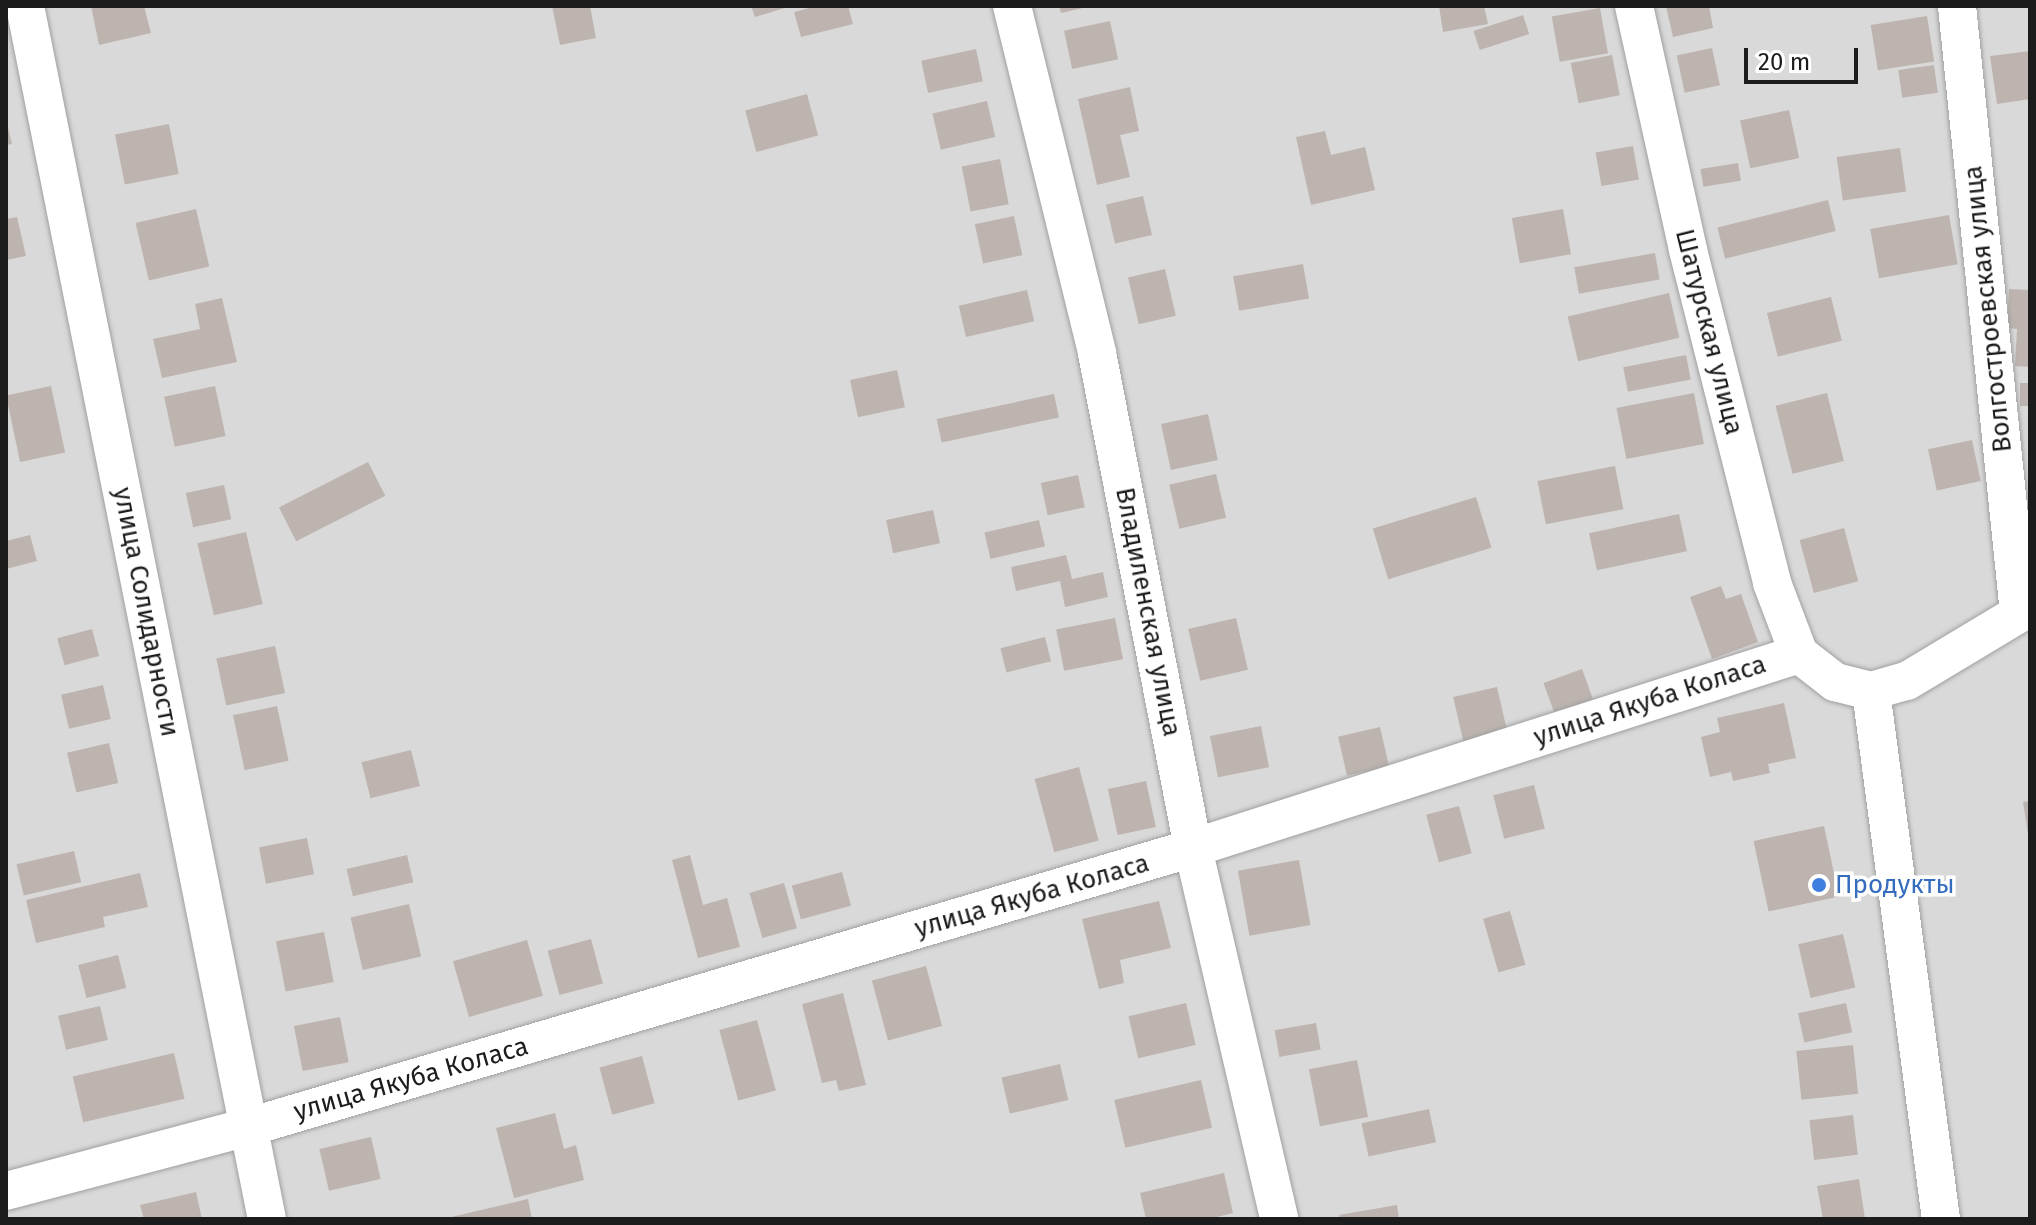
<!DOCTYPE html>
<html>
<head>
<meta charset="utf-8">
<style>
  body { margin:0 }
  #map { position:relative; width:2036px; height:1225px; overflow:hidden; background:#ede9e2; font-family:"Fira Sans",sans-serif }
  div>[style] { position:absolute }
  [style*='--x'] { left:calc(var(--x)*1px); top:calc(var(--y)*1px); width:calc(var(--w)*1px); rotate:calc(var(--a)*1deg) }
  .residential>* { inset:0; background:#dad9d9; transform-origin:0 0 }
  .building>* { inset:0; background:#bdb4af; transform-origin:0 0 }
  .roads { filter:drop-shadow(0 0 2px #a0a0a0) drop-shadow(0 0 2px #a0a0a0) }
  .street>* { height:38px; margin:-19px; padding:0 19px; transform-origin:19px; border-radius:19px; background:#fff }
  .dots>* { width:22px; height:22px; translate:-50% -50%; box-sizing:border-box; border:4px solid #fff; border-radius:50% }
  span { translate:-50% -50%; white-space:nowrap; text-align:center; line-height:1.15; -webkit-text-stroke:7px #fff; paint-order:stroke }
  .street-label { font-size:26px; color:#1c1c1c }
  .shop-label { font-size:26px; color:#366cbe }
  .left { translate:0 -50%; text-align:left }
  .frame { position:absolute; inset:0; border:8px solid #1c1c1c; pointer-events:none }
  .scale { position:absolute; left:1744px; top:48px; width:114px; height:36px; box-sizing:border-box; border:4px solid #1c1c1c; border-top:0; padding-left:10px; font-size:24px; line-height:28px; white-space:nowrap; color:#1c1c1c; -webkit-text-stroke:6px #fff; paint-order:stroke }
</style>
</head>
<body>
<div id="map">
  <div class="residential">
    <div style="left:6px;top:6px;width:2024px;height:1213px"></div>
  </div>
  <div class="building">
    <div style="clip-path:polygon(91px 6px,144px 6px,151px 33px,99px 45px)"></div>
    <div style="clip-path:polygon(552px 6px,590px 6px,596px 38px,560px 45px)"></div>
    <div style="clip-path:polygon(751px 6px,788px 6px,788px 7px,755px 17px)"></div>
    <div style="clip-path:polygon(817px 6px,848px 6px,853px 24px,801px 37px,794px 12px)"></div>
    <div style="clip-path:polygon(1059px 6px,1087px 6px,1087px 7px,1061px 13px)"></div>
    <div style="clip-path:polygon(1439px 6px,1484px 6px,1488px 24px,1443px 32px)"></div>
    <div style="clip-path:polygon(1666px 6px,1709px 6px,1713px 28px,1673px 37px)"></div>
    <div style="left:1600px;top:8px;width:46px;height:49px;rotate:80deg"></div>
    <div style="left:1523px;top:15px;width:20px;height:52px;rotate:72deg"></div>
    <div style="left:1927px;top:16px;width:46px;height:57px;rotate:81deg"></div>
    <div style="left:1110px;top:21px;width:39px;height:47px;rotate:78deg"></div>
    <div style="left:1712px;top:48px;width:38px;height:36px;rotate:78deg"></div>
    <div style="left:976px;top:49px;width:33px;height:56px;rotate:78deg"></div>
    <div style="clip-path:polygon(2030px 51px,2030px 99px,1997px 104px,1990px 56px)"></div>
    <div style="left:1612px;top:55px;width:41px;height:42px;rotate:79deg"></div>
    <div style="left:1934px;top:65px;width:28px;height:36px;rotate:82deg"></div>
    <div style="clip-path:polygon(1130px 87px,1139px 131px,1120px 135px,1130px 177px,1097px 185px,1078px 99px)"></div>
    <div style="left:807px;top:94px;width:43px;height:64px;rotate:75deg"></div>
    <div style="left:987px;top:101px;width:37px;height:56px;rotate:77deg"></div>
    <div style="left:1789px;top:110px;width:49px;height:50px;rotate:78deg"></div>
    <div style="clip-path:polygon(6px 119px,12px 144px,6px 145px)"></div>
    <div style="left:169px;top:124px;width:51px;height:55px;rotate:79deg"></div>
    <div style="clip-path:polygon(1325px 131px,1331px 155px,1365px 147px,1375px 190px,1311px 205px,1296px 137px)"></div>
    <div style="left:1633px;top:146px;width:34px;height:38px;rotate:80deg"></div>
    <div style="left:1900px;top:148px;width:44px;height:64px;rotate:82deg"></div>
    <div style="left:1000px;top:159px;width:46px;height:39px;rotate:79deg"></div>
    <div style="left:1738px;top:163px;width:18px;height:38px;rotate:81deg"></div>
    <div style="left:1143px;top:196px;width:40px;height:38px;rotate:77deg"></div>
    <div style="left:1828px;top:200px;width:32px;height:114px;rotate:76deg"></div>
    <div style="left:196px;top:209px;width:59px;height:62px;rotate:77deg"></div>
    <div style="left:1563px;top:209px;width:46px;height:52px;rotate:80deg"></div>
    <div style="left:1949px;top:215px;width:50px;height:80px;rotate:80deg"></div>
    <div style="left:1014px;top:216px;width:40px;height:40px;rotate:78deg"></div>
    <div style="clip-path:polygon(17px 217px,26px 256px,6px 260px,6px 219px)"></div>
    <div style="left:1655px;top:253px;width:27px;height:82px;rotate:80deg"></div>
    <div style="left:1303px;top:264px;width:35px;height:71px;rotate:80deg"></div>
    <div style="left:1165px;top:269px;width:48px;height:38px;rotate:77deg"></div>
    <div style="clip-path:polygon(2009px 289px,2030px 290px,2030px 367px,2015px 366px,2017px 329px,2007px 328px)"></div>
    <div style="left:1027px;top:290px;width:32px;height:70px;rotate:77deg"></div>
    <div style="left:1669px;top:293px;width:46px;height:104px;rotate:77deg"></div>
    <div style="left:1831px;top:297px;width:45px;height:66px;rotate:76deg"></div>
    <div style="clip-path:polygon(222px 298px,237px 362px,162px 378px,153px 339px,200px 329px,195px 304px)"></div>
    <div style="left:1686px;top:355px;width:25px;height:64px;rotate:79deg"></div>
    <div style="left:897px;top:370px;width:38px;height:48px;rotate:78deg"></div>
    <div style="left:2020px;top:383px;width:10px;height:23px"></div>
    <div style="left:51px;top:386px;width:68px;height:46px;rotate:78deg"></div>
    <div style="left:215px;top:386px;width:51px;height:52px;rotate:78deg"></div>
    <div style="left:1694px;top:393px;width:52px;height:79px;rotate:79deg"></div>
    <div style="left:1827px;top:393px;width:70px;height:53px;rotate:76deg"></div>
    <div style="left:1054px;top:394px;width:24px;height:120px;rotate:78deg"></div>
    <div style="left:1208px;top:414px;width:47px;height:48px;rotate:78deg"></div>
    <div style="left:1972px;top:440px;width:42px;height:45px;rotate:78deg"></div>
    <div style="left:368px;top:462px;width:38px;height:100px;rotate:63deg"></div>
    <div style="left:1615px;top:466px;width:44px;height:79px;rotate:79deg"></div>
    <div style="left:1216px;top:474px;width:45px;height:48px;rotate:77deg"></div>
    <div style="left:1078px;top:475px;width:33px;height:38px;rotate:78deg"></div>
    <div style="left:224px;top:485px;width:35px;height:39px;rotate:78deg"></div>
    <div style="left:1476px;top:497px;width:53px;height:108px;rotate:73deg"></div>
    <div style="left:933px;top:510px;width:34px;height:48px;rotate:78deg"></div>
    <div style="left:1679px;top:514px;width:38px;height:92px;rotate:78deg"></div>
    <div style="left:1039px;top:520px;width:27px;height:56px;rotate:77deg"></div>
    <div style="left:1844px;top:528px;width:55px;height:46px;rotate:75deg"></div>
    <div style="left:246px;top:532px;width:74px;height:50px;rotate:77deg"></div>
    <div style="clip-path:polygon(30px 535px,37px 561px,6px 569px,6px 541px)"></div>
    <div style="clip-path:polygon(1066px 555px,1072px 579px,1103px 572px,1108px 597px,1065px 607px,1060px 581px,1016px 591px,1011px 567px)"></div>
    <div style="clip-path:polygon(1721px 586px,1726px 599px,1741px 594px,1758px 642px,1712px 659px,1690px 597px)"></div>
    <div style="left:1115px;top:618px;width:42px;height:60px;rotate:79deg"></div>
    <div style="left:1236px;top:618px;width:53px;height:49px;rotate:77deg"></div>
    <div style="left:92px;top:629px;width:28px;height:36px;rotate:75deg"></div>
    <div style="left:1045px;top:637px;width:25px;height:46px;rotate:76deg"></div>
    <div style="left:275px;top:646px;width:48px;height:60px;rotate:78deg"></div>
    <div style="left:1582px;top:669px;width:32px;height:41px;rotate:70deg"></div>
    <div style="left:103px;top:685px;width:35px;height:43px;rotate:77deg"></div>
    <div style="left:1497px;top:687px;width:46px;height:45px;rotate:77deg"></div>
    <div style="clip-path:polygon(1784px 703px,1796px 758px,1768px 764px,1770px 773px,1733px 781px,1731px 772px,1710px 777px,1701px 737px,1720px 732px,1717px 718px)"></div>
    <div style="left:277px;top:706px;width:56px;height:45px;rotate:78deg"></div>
    <div style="left:1261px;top:726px;width:42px;height:52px;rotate:79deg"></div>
    <div style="left:1380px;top:727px;width:40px;height:43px;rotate:77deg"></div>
    <div style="left:109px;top:743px;width:41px;height:43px;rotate:77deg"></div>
    <div style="left:411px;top:750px;width:37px;height:51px;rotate:76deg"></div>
    <div style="left:1079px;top:767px;width:76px;height:46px;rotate:75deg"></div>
    <div style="left:1146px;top:781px;width:47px;height:39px;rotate:78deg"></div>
    <div style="left:1534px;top:785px;width:45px;height:42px;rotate:76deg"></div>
    <div style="clip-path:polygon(2030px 801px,2030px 834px,2028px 834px,2023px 802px)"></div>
    <div style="left:1459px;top:806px;width:49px;height:34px;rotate:75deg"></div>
    <div style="left:1824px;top:826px;width:72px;height:72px;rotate:78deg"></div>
    <div style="left:307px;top:838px;width:37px;height:49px;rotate:79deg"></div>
    <div style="left:74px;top:851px;width:32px;height:59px;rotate:77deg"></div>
    <div style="left:407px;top:855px;width:28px;height:62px;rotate:77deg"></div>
    <div style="clip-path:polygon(690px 855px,703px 905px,727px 898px,740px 947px,698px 958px,672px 860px)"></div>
    <div style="left:1299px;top:860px;width:66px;height:62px;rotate:80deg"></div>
    <div style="left:842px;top:872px;width:35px;height:52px;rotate:75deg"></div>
    <div style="clip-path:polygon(140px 873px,148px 907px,103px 917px,105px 927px,36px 943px,26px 900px)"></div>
    <div style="left:784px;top:883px;width:47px;height:36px;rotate:74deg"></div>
    <div style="clip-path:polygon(1159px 901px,1171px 948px,1120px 960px,1124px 983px,1099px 989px,1082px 919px)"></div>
    <div style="left:409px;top:904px;width:54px;height:60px;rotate:77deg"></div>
    <div style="left:1510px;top:911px;width:56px;height:28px;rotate:74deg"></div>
    <div style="left:324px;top:932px;width:51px;height:49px;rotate:79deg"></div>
    <div style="left:1843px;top:934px;width:55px;height:46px;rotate:77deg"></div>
    <div style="left:591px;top:939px;width:46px;height:45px;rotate:75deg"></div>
    <div style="left:527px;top:940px;width:58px;height:77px;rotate:74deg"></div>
    <div style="left:118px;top:955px;width:34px;height:41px;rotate:76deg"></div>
    <div style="left:926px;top:966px;width:62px;height:56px;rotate:75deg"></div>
    <div style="clip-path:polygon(843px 993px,866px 1085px,839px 1091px,836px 1080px,822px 1083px,802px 1004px)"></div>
    <div style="left:1186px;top:1003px;width:43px;height:59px;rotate:77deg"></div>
    <div style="left:1846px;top:1003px;width:30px;height:49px;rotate:78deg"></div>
    <div style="left:100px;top:1006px;width:35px;height:43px;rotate:77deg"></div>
    <div style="left:340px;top:1017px;width:46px;height:47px;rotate:79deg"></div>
    <div style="left:757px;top:1020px;width:73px;height:39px;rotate:75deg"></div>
    <div style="left:1316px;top:1023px;width:27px;height:42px;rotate:80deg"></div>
    <div style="left:1853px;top:1045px;width:49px;height:57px;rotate:84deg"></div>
    <div style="left:174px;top:1053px;width:47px;height:104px;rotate:77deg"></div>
    <div style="left:642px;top:1056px;width:49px;height:44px;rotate:75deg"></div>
    <div style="left:1357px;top:1060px;width:58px;height:49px;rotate:79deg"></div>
    <div style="left:1060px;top:1064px;width:37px;height:60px;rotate:77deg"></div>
    <div style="left:1201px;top:1080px;width:49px;height:89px;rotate:77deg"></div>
    <div style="left:1429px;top:1109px;width:34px;height:69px;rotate:78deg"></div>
    <div style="clip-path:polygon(555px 1113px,564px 1149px,576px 1145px,584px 1180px,514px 1198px,496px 1128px)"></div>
    <div style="left:1853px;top:1115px;width:40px;height:44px;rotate:83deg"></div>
    <div style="left:371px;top:1137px;width:43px;height:53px;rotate:77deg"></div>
    <div style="clip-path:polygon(1224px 1173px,1233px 1213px,1209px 1219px,1146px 1219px,1140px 1193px)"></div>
    <div style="clip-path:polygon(1859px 1179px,1865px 1219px,1823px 1219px,1817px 1186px)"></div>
    <div style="clip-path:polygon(196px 1192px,202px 1219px,144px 1219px,140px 1205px)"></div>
    <div style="clip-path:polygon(528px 1199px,532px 1219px,447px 1219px,447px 1218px)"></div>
    <div style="clip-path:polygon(1397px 1205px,1399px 1219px,1340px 1219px,1339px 1215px)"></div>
  </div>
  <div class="roads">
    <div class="street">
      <div style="--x:25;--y:6;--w:1237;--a:78.72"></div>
      <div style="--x:1012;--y:6;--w:357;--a:76.2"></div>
      <div style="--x:1097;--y:353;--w:504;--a:79.02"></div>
      <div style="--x:1193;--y:848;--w:381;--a:76.9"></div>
      <div style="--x:1634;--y:6;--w:250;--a:77.5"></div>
      <div style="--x:1688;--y:250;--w:343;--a:75.8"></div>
      <div style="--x:1772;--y:583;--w:76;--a:69.2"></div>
      <div style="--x:1957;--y:6;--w:610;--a:84.17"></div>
      <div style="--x:1871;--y:691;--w:533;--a:82.45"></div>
      <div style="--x:6;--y:1191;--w:251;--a:-14.8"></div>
      <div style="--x:249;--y:1127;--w:984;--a:-16.47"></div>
      <div style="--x:1193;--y:848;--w:636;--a:-17.75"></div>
      <div style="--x:1799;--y:654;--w:46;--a:37.9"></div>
      <div style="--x:1835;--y:682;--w:37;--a:14"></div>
      <div style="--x:1871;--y:691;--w:37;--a:-16"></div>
      <div style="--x:1907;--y:681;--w:144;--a:-31"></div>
    </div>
  </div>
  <div class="dots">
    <div style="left:1819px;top:885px;background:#3f7fe0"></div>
  </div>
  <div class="street-label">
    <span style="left:1988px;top:309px;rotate:-96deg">Волгостроевская улица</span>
    <span style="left:1709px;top:332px;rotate:76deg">Шатурская улица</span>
    <span style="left:146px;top:612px;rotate:79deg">улица Солидарности</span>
    <span style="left:1148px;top:612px;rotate:79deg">Владиленская улица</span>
    <span style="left:1650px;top:701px;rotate:-18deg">улица Якуба Коласа</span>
    <span style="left:1032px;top:896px;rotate:-16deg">улица Якуба Коласа</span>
    <span style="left:411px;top:1079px;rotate:-16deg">улица Якуба Коласа</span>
  </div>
  <div class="shop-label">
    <span class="left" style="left:1835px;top:885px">Продукты</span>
  </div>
  <div class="frame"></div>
  <div class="scale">20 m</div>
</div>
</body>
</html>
